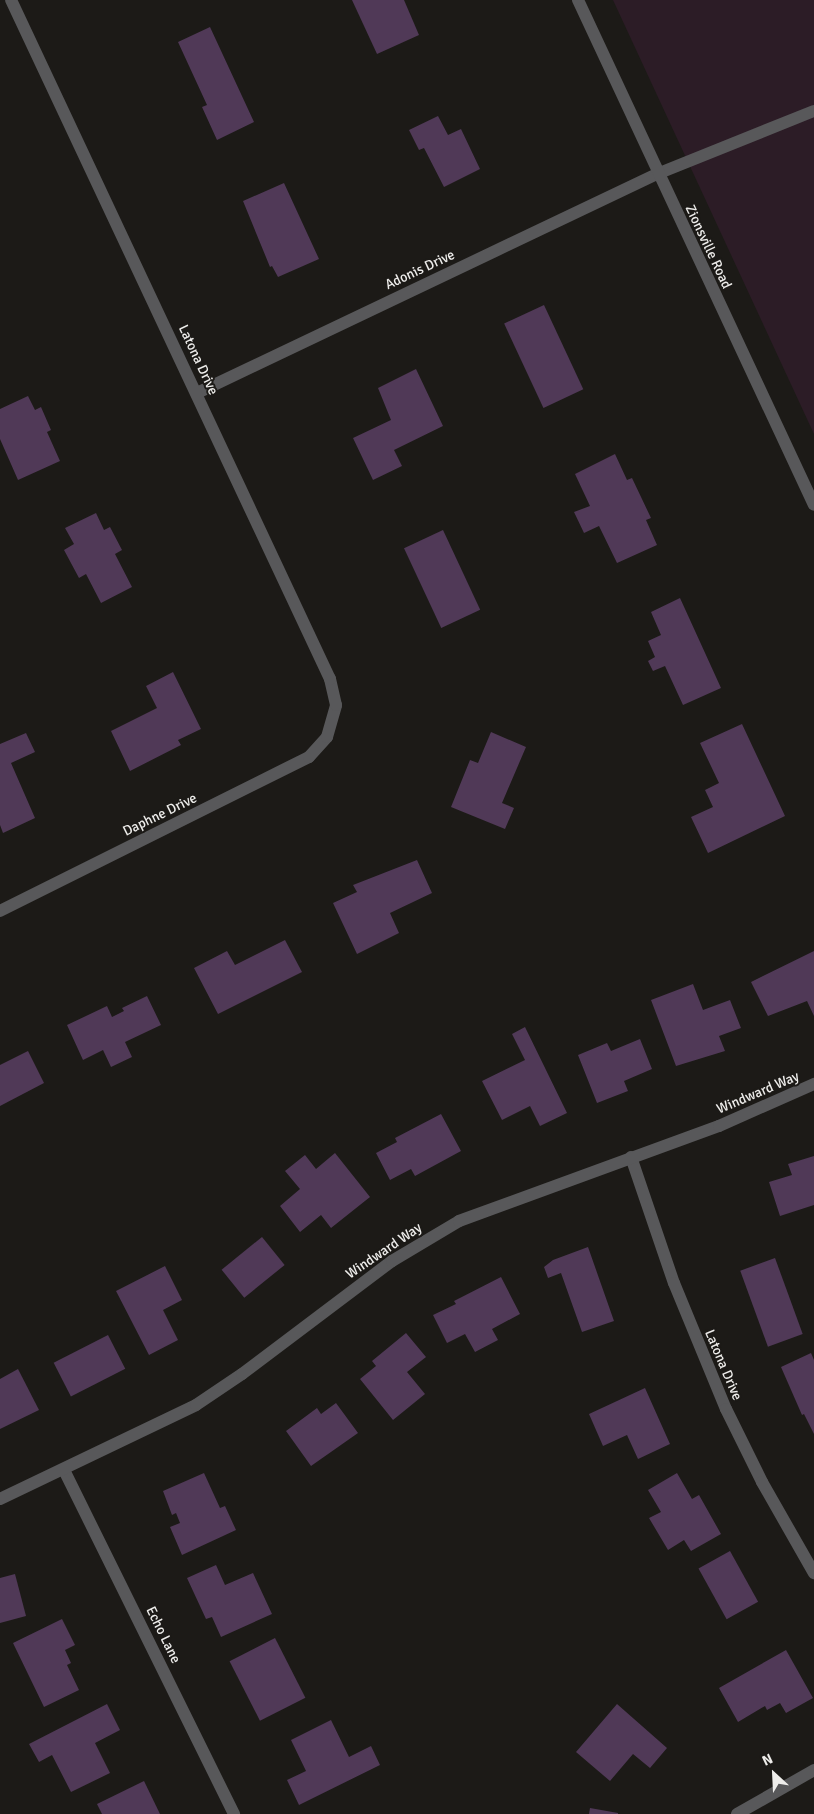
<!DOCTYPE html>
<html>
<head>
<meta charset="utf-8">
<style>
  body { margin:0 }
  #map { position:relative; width:814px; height:1814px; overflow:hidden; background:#1c1a17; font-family:Signika,sans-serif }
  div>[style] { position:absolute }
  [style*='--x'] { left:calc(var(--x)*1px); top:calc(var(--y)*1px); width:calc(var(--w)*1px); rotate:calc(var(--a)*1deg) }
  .education>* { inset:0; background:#2c1c26 }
  .building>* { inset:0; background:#503957; transform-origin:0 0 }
  .service>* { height:12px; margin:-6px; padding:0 6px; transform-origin:6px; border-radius:6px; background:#58585a }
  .minor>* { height:12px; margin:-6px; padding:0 6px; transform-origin:6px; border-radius:6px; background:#58585a }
  .tertiary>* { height:12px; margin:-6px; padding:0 6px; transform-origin:6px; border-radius:6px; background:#58585a }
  span { translate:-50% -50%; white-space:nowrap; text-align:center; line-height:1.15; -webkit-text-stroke:4px #1c1a17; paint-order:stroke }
  .street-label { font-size:14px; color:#eeedeb }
  .north { position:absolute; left:749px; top:1749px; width:50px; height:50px; -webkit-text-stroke:4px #1c1a17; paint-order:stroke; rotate:335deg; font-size:14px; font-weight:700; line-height:20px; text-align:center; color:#eeedeb }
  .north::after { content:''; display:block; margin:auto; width:18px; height:22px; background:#eeedeb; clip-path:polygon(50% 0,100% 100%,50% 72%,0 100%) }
</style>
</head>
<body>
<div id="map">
  <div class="education">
    <div style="clip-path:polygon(613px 0,814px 0,814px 434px)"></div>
  </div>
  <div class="building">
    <div style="clip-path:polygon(352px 0,404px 0,419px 35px,377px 54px)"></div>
    <div style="clip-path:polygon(210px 27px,254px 122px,217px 140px,202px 107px,207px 105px,178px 42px)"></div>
    <div style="clip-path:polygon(438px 116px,448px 135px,461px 129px,480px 169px,444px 187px,424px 148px,419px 150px,409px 130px)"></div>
    <div style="clip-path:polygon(284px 183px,319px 259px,278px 277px,272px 266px,270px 267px,243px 201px)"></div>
    <div style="left:544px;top:305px;width:93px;height:44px;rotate:65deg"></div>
    <div style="clip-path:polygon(416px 369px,443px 426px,394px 450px,402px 466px,373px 480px,353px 438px,391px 420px,378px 388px)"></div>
    <div style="clip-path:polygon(28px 396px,35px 410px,41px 407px,51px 430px,47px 432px,60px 461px,18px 480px,0 439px,0 409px)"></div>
    <div style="clip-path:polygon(615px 454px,627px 480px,632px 478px,651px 518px,646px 520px,657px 545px,617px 563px,599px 526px,584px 533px,574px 512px,590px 506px,575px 474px)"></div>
    <div style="clip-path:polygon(96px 513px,104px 530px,110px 527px,122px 550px,115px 554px,132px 587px,101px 603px,86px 574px,79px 578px,64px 550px,74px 544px,65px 528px)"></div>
    <div style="left:443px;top:530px;width:88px;height:43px;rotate:65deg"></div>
    <div style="clip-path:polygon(680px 598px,721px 688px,683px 705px,665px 666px,653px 671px,648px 661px,655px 657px,648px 641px,661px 635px,651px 612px)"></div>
    <div style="clip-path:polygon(173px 672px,201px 729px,178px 740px,181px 745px,130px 771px,111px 731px,157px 708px,146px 686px)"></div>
    <div style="clip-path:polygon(742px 724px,785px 816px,708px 853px,691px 817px,713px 807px,705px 790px,719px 783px,700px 743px)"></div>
    <div style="clip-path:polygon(491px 732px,526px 747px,502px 803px,514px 808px,505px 829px,451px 807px,470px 760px,478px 763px)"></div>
    <div style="clip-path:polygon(26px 733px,35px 752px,11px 763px,35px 818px,3px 833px,0 825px,0 744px)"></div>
    <div style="clip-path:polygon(417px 860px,432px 893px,390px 913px,399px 933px,357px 954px,333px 903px,357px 892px,353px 885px)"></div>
    <div style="clip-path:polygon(285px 940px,302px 972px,218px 1014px,194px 968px,227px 951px,235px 965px)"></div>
    <div style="clip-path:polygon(814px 951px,814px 1016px,807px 1001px,768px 1016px,751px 982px)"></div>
    <div style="clip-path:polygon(693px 984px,703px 1010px,730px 1000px,741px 1028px,719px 1036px,725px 1051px,676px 1066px,651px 1000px)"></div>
    <div style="clip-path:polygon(147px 996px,161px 1025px,125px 1042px,132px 1057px,111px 1067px,103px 1050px,83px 1060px,67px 1025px,107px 1006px,112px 1017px,124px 1011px,122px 1008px)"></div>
    <div style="clip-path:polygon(525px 1027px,567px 1113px,540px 1126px,530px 1106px,502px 1120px,482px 1081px,525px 1060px,512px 1034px)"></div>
    <div style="clip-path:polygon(640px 1039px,652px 1069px,624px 1081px,628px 1091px,597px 1103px,578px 1055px,607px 1043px,611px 1051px)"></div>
    <div style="clip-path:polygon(28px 1051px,44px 1083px,0 1106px,0 1065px)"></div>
    <div style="clip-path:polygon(441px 1114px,461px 1151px,415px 1176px,411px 1169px,390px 1180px,376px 1153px,397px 1142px,395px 1138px)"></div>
    <div style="clip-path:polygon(335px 1153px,370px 1197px,331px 1228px,321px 1215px,300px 1232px,280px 1206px,300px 1189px,285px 1171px,305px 1155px,316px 1169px)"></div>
    <div style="clip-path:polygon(814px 1156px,814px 1205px,780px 1216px,769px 1182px,792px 1175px,788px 1164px)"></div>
    <div style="left:262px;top:1237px;width:36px;height:52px;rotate:51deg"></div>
    <div style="clip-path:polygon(588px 1247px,614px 1321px,582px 1332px,561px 1273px,548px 1278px,544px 1267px,553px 1260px)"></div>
    <div style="left:775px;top:1258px;width:81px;height:37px;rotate:70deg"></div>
    <div style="clip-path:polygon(165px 1266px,182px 1300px,163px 1310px,178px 1340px,149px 1355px,116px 1291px)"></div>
    <div style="clip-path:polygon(501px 1277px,520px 1314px,492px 1329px,498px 1340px,475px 1352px,465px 1334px,447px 1343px,433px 1315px,456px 1304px,454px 1301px)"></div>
    <div style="clip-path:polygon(406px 1333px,426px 1357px,407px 1372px,425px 1394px,393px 1420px,360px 1379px,376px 1366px,372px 1361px)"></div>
    <div style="left:108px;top:1335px;width:38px;height:61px;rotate:63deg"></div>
    <div style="clip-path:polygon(811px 1353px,814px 1360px,814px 1434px,804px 1414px,802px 1415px,781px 1367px)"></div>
    <div style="clip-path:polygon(18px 1369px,39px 1410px,0 1429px,0 1379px)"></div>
    <div style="clip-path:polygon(645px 1388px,670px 1444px,638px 1459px,627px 1435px,603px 1446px,589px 1414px)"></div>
    <div style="clip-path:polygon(336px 1403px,358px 1433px,311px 1466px,286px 1431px,317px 1408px,321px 1414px)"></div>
    <div style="clip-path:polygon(204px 1473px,220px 1508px,225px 1506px,236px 1530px,182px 1555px,170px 1527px,180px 1523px,176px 1513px,172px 1515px,163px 1491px)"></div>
    <div style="clip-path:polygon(677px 1473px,692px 1499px,699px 1495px,721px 1534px,691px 1551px,684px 1540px,668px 1550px,649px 1518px,661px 1512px,648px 1490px)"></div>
    <div style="left:730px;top:1551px;width:58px;height:36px;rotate:61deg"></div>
    <div style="clip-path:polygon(216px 1565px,225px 1585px,253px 1573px,272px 1614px,221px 1637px,212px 1617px,206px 1619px,187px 1578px)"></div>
    <div style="clip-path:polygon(15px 1574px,26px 1616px,0 1623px,0 1578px)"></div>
    <div style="clip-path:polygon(62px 1619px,75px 1645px,65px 1650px,71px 1663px,67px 1665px,79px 1690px,44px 1707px,13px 1643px)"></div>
    <div style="left:275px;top:1638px;width:67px;height:51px;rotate:63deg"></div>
    <div style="clip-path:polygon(786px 1650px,813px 1698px,786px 1713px,780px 1703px,767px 1710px,765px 1706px,738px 1722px,719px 1688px)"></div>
    <div style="clip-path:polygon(107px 1704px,120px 1730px,95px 1743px,110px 1773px,71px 1792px,52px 1755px,39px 1762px,29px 1744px)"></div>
    <div style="clip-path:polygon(617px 1704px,667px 1748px,650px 1768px,633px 1754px,610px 1781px,576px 1752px)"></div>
    <div style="clip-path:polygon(331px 1720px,349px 1757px,371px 1746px,380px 1765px,299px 1805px,287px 1780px,306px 1771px,291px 1740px)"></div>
    <div style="clip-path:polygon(144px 1781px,160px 1814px,102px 1814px,97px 1804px)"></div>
    <div style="clip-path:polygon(590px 1808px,618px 1813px,618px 1814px,589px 1814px)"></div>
  </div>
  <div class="service">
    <div style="--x:657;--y:174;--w:169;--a:-21.9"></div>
  </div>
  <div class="minor">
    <div style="--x:197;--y:393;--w:509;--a:-25.46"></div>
    <div style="--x:0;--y:911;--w:345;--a:-26.5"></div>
    <div style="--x:309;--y:757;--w:27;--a:-48"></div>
    <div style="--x:327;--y:737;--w:33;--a:-74"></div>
    <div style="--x:336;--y:705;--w:27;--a:-103"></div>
    <div style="--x:330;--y:679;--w:750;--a:-115.16"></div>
    <div style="--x:631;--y:1157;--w:133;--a:71.2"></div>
    <div style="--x:674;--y:1283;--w:136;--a:67.6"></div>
    <div style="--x:726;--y:1409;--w:81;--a:63.7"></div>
    <div style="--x:762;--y:1482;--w:105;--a:60.3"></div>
    <div style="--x:64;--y:1470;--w:384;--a:63.7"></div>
    <div style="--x:0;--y:1499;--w:217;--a:-25.6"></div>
    <div style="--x:196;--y:1405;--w:55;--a:-34"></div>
    <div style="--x:242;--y:1374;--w:188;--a:-37"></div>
    <div style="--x:392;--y:1261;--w:78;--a:-30.8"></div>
    <div style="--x:459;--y:1221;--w:277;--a:-20.1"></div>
    <div style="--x:719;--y:1126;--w:104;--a:-23.9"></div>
    <div style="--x:737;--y:1814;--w:89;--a:-29.7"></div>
  </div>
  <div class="tertiary">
    <div style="--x:578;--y:0;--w:557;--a:64.95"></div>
  </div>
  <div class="street-label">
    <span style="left:708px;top:247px;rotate:65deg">Zionsville Road</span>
    <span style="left:420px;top:270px;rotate:-25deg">Adonis Drive</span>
    <span style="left:198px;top:360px;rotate:65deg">Latona Drive</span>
    <span style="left:160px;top:815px;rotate:-26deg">Daphne Drive</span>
    <span style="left:758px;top:1093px;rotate:-23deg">Windward Way</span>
    <span style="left:384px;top:1251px;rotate:-34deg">Windward Way</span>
    <span style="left:723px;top:1365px;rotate:67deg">Latona Drive</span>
    <span style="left:163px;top:1635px;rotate:64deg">Echo Lane</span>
  </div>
  <div class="north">N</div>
</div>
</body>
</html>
